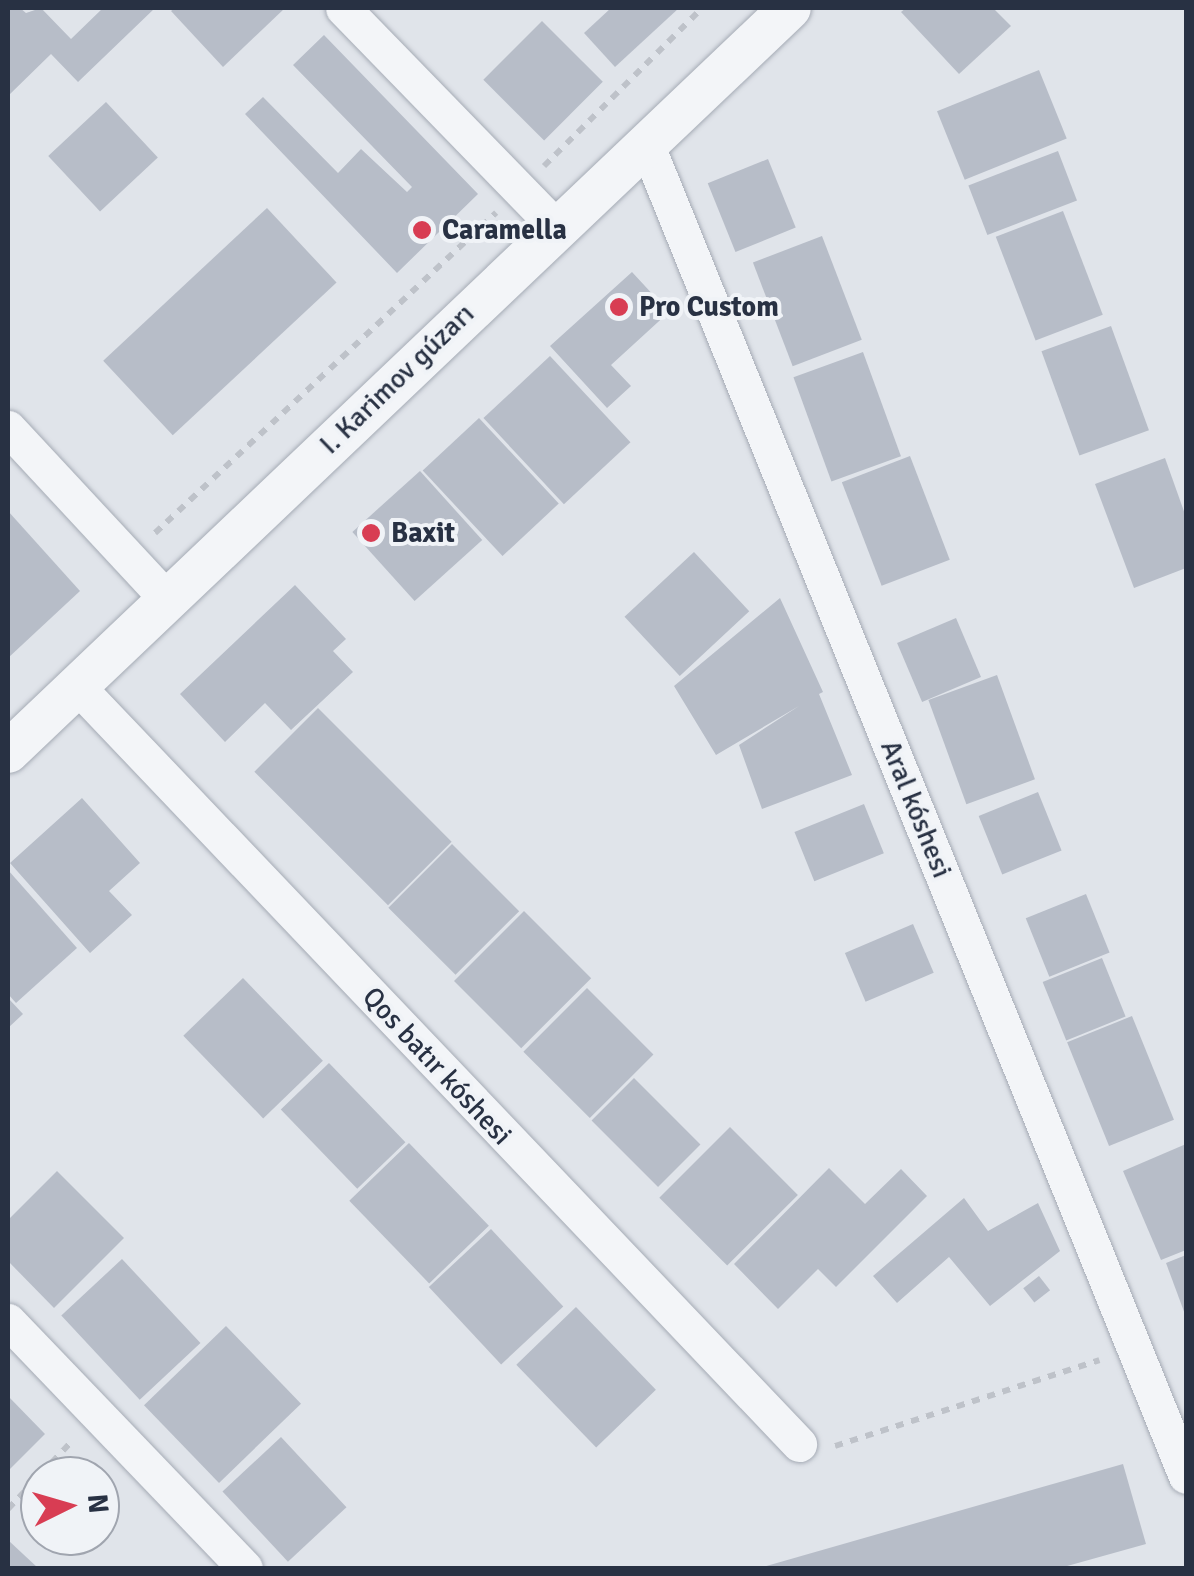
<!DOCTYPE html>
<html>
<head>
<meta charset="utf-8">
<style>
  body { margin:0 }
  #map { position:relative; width:1194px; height:1576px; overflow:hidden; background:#e0e4ea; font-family:Signika,sans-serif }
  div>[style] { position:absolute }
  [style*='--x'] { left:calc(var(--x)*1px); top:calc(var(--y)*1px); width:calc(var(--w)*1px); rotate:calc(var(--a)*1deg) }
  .building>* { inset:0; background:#b7bdc8; transform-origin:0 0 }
  .path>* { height:6px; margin-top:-3px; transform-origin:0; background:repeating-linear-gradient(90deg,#bec2c9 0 8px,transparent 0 16px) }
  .roads { filter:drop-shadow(0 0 2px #a5abb5) drop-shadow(0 0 2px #a5abb5) }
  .minor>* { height:35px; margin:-17.5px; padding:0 17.5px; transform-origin:17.5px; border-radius:17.5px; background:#f3f5f8 }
  .tertiary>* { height:42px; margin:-21px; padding:0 21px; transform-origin:21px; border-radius:21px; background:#f3f5f8 }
  .dots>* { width:28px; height:28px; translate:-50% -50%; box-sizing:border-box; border:5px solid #f0f3f7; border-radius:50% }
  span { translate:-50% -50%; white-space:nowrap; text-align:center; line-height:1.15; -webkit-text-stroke:8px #f0f3f7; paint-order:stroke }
  .poi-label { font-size:28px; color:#283143; font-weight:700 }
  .left { translate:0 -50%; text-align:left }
  .street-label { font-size:28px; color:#283143 }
  .frame { position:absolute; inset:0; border:10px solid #283143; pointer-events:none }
  .north { position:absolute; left:20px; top:1456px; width:100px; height:100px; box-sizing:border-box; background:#f0f3f7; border:2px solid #a0a5af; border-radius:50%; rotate:85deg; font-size:28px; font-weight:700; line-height:40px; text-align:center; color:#283143 }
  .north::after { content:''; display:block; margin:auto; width:35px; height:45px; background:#d83d53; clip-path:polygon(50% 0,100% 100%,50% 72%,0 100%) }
</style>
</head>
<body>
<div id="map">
  <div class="building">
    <div style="clip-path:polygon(8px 8px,20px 8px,26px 13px,41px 8px,71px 39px,103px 8px,155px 8px,78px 82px,51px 54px,8px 96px)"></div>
    <div style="clip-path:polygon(175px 8px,285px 8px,223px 67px,171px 11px)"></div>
    <div style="clip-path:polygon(611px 8px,679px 8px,615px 67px,584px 33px)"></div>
    <div style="clip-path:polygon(906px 8px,993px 8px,1011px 26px,959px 74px,901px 12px)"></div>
    <div style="left:542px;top:21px;width:86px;height:83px;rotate:45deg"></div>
    <div style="clip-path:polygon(324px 35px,478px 194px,397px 273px,245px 114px,263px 97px,338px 173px,361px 149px,407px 192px,412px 187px,293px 65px)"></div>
    <div style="left:1039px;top:70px;width:74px;height:110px;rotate:68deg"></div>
    <div style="left:106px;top:102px;width:76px;height:79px;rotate:47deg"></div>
    <div style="left:1058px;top:151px;width:53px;height:96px;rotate:69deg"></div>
    <div style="left:768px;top:159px;width:74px;height:65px;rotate:68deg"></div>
    <div style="left:267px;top:208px;width:102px;height:224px;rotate:47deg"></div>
    <div style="left:1063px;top:211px;width:111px;height:72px;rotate:69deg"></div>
    <div style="left:822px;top:236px;width:111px;height:74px;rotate:69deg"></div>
    <div style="clip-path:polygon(632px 272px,669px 312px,611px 365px,631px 386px,607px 408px,550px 346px)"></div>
    <div style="left:1111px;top:326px;width:111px;height:74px;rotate:70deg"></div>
    <div style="left:863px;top:352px;width:111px;height:74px;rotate:70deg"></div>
    <div style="left:550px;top:356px;width:118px;height:91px;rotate:47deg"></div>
    <div style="left:479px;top:418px;width:117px;height:77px;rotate:47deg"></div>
    <div style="left:910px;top:456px;width:111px;height:73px;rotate:69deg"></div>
    <div style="clip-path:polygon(1165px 458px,1186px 517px,1186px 568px,1134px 588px,1095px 484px)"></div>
    <div style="left:420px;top:471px;width:93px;height:91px;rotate:48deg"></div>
    <div style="clip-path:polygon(8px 511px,80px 591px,8px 658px)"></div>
    <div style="left:694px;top:552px;width:81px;height:95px;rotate:47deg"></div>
    <div style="clip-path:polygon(295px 585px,346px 639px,333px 651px,353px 672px,291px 730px,265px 703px,225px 742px,180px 694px)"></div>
    <div style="clip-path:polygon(780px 598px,823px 692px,819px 694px,852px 775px,762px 809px,739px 745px,799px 706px,716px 755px,674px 686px)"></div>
    <div style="left:956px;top:618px;width:64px;height:64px;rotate:67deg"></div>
    <div style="left:997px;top:675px;width:111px;height:73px;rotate:70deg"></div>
    <div style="left:318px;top:708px;width:189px;height:90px;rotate:45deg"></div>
    <div style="left:1038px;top:792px;width:63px;height:64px;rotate:68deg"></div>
    <div style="clip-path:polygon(82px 798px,140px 863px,109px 891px,132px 915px,90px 953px,10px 863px)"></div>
    <div style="left:864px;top:804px;width:53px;height:75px;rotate:68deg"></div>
    <div style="left:452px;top:844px;width:95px;height:90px;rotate:45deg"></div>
    <div style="clip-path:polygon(8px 870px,77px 948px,16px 1003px,8px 994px)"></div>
    <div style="left:1086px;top:894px;width:63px;height:65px;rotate:68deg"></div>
    <div style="left:524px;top:911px;width:95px;height:99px;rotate:45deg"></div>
    <div style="left:913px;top:924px;width:53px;height:74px;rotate:67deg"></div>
    <div style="left:1102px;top:958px;width:63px;height:64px;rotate:68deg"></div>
    <div style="left:243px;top:978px;width:115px;height:83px;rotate:46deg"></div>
    <div style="left:587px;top:988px;width:94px;height:90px;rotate:45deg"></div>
    <div style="clip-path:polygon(8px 998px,23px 1014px,8px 1028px)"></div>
    <div style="left:1132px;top:1016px;width:112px;height:70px;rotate:68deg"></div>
    <div style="left:329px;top:1063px;width:110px;height:67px;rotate:46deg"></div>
    <div style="left:634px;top:1078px;width:94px;height:60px;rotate:45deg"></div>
    <div style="left:730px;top:1127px;width:96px;height:100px;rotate:45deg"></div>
    <div style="left:409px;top:1143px;width:115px;height:83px;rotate:46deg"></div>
    <div style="clip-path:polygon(1186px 1144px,1186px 1250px,1161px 1260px,1123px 1171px)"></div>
    <div style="clip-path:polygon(829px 1168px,865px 1204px,901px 1169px,927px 1196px,836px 1287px,818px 1269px,778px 1309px,734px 1264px)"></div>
    <div style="clip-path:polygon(57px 1171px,124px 1238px,54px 1308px,8px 1261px,8px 1220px)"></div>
    <div style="clip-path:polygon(964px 1198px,988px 1231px,1038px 1203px,1060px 1251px,990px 1306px,949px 1257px,897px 1303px,873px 1276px)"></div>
    <div style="left:491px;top:1229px;width:106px;height:85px;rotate:47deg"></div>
    <div style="clip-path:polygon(1186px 1255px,1186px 1317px,1166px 1263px)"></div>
    <div style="left:122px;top:1259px;width:115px;height:83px;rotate:47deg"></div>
    <div style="left:1039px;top:1276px;width:18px;height:20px;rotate:52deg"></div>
    <div style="left:576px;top:1307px;width:115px;height:83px;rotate:46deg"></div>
    <div style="left:226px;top:1326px;width:108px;height:114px;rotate:46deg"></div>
    <div style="clip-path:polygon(8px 1396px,45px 1434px,8px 1471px)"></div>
    <div style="left:281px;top:1437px;width:96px;height:80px;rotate:47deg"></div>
    <div style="clip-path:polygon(1123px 1464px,1146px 1544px,1060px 1568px,759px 1568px)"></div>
    <div style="clip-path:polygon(8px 1540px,38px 1568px,8px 1568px)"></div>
  </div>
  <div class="path">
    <div style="--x:544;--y:166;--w:223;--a:-45"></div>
    <div style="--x:155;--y:533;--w:468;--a:-43.2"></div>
    <div style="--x:835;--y:1446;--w:278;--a:-18"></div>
    <div style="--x:8;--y:1509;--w:93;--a:-46.7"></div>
  </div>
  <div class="roads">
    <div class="minor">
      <div style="--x:343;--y:8;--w:305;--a:45.8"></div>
      <div style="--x:646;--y:143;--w:1438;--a:67.95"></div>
      <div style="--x:8;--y:428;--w:233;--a:47.1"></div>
      <div style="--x:77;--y:686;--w:1047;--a:46.39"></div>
      <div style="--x:8;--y:1321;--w:342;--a:46.2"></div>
    </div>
    <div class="tertiary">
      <div style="--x:8;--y:752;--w:1079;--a:-43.57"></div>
    </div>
  </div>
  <div class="dots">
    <div style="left:422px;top:230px;background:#d83d53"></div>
    <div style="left:619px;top:307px;background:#d83d53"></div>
    <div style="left:371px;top:533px;background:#d83d53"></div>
  </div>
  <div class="poi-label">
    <span class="left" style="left:442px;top:230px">Caramella</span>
    <span class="left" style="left:639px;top:307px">Pro Custom</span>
    <span class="left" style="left:391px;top:533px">Baxit</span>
  </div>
  <div class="street-label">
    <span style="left:397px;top:379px;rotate:-44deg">I. Karimov gúzarı</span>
    <span style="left:916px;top:809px;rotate:68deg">Aral kóshesi</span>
    <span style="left:437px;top:1066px;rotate:47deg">Qos batır kóshesi</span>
  </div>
  <div class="frame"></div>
  <div class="north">N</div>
</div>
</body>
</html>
